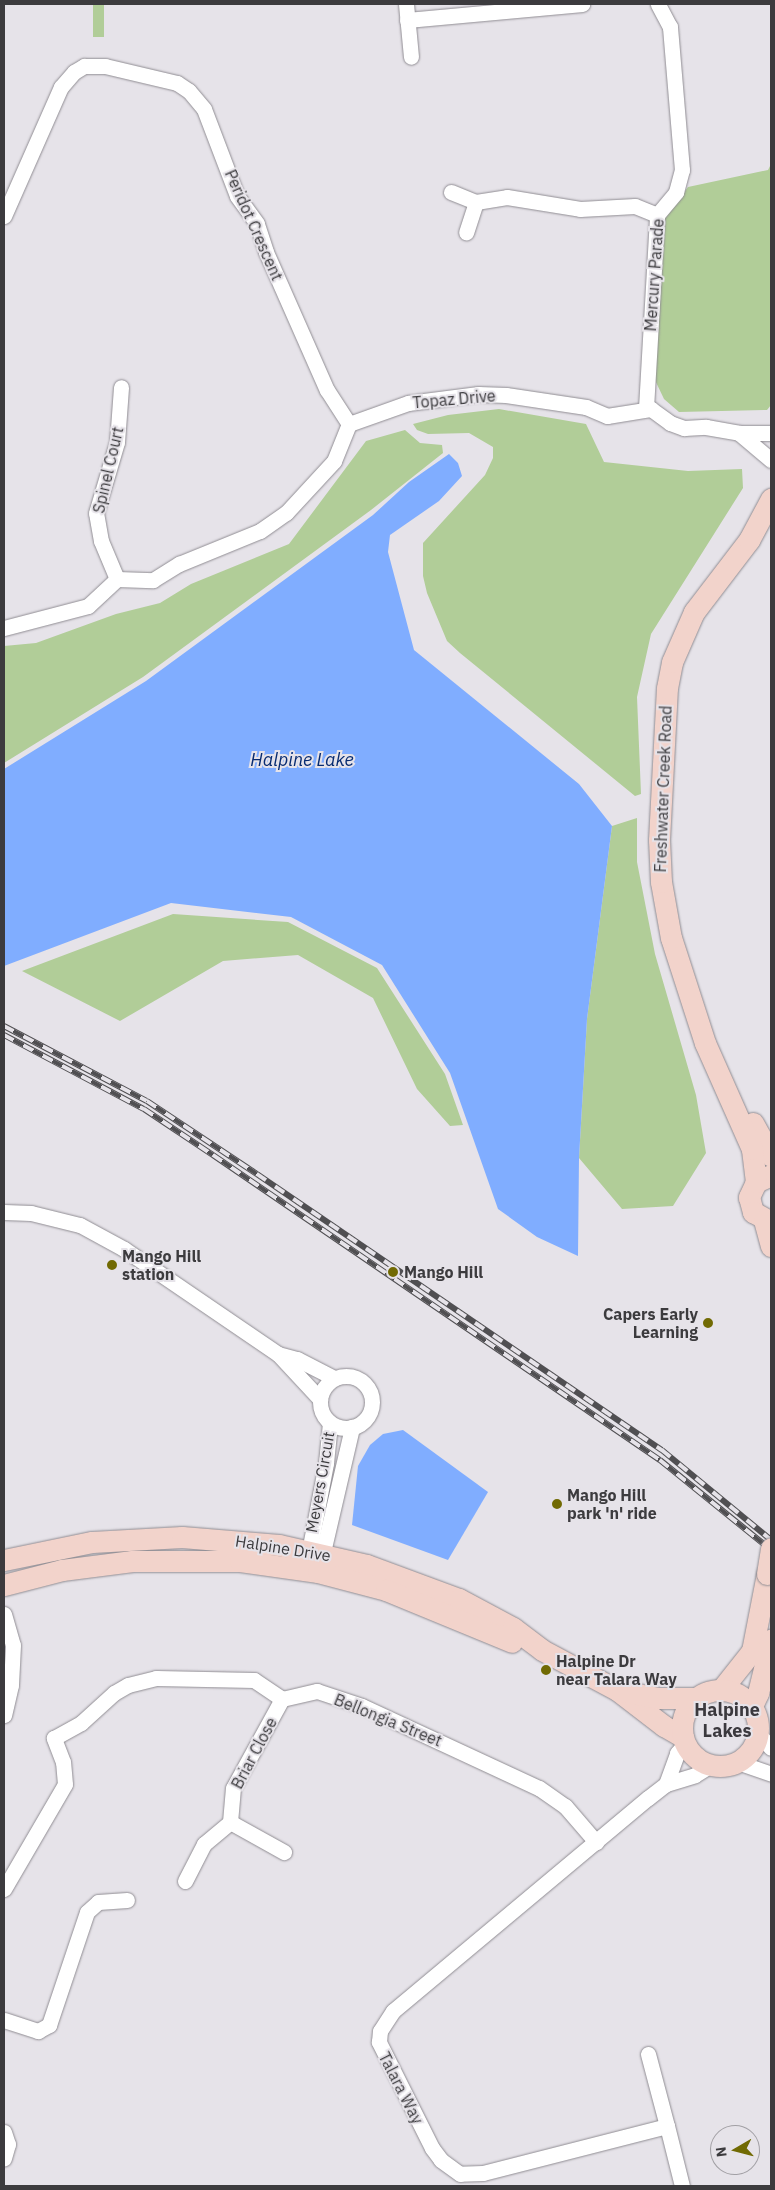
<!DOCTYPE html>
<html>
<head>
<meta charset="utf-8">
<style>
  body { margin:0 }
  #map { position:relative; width:775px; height:2190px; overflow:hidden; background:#e6e3e9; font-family:"IBM Plex Sans",sans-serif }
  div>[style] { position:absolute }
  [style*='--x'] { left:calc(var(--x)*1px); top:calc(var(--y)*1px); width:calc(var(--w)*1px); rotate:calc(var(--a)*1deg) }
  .green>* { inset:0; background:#b1cd98; transform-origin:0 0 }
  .water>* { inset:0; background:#80adff }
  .roads { filter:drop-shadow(0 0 1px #908d93) drop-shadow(0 0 1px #908d93) }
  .minor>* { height:15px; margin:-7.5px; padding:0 7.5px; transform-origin:7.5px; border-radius:7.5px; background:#fff }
  .minor>.ring { margin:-7.5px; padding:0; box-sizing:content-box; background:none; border:15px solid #fff; border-radius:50% }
  .secondary>* { height:21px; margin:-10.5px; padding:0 10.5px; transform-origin:10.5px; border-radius:10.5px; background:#f2d3cb }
  .secondary>.ring { margin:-10.5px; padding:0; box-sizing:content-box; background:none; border:21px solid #f2d3cb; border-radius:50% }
  .rail>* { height:5.5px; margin-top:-2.75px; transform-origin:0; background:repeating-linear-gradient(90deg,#e6e3e9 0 11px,#504f52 0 22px); box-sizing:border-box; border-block:1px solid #504f52 }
  .bridges { filter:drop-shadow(0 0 1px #908d93) drop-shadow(0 0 1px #908d93) }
  .secondary-bridge>* { height:21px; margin:-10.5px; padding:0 10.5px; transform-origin:10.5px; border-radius:10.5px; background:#f2d3cb }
  .dots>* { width:14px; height:14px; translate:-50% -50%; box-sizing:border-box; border:2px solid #e6e3e9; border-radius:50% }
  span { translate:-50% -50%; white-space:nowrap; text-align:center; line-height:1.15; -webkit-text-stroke:4px #e6e3e9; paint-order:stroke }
  .street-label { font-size:16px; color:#3c3b3e }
  .poi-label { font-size:16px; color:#3c3b3e; font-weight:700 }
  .left { translate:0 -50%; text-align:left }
  .right { translate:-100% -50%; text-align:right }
  .water-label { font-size:18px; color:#072b71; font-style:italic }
  .neighbourhood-label { font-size:18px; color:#3b393e; font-weight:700 }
  .frame { position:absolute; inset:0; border:5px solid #3c3b3e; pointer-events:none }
  .north { position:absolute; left:710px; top:2125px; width:50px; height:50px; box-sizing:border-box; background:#e6e3e9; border:1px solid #a2a0a5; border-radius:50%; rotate:262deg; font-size:14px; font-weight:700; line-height:20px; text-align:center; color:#3c3b3e }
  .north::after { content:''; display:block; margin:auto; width:18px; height:22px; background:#716a03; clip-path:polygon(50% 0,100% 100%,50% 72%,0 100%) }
</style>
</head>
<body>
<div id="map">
  <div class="green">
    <div style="left:93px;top:4px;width:11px;height:33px"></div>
    <div style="clip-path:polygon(771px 164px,771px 405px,767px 410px,679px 412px,664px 399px,654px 378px,664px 220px,688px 187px,768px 170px)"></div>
    <div style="clip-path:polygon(499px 409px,586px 424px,604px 462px,688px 471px,742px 469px,743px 488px,651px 634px,637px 697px,641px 794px,635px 796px,460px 653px,447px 641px,427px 593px,423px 576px,423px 543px,485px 475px,493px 458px,493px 447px,469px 433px,428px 434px,417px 430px,413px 424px,448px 415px)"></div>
    <div style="clip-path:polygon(405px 430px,420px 443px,442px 445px,443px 453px,371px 510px,143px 677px,4px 763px,4px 646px,36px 643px,116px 614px,160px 603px,191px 584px,289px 544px,366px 441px)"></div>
    <div style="clip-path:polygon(637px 818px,637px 862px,655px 954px,696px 1095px,706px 1153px,673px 1206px,622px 1209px,579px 1158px,587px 1019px,612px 826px)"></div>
    <div style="clip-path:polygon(173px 914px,288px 922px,377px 968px,445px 1074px,463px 1125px,450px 1126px,417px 1089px,373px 998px,298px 955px,223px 961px,120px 1021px,22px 971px)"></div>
  </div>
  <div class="water">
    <div style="clip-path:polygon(449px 454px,458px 463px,462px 476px,439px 501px,390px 535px,388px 552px,414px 650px,579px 784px,612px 826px,587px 1019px,579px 1158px,578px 1256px,537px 1237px,498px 1209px,450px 1073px,382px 965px,291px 917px,171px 903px,4px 966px,4px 769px,146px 681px,373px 515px,409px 482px)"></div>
    <div style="clip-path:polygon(403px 1430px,488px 1492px,448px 1560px,352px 1525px,358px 1466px,370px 1445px,383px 1434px)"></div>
  </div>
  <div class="roads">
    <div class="minor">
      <div style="--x:406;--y:4;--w:53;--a:84.6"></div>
      <div style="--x:407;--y:20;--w:176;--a:-5.2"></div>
      <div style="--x:451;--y:192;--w:27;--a:22"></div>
      <div style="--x:476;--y:202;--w:32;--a:108"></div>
      <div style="--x:476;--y:202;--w:31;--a:-9"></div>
      <div style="--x:507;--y:197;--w:74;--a:9.3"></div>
      <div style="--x:580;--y:209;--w:55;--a:-3.1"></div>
      <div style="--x:635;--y:206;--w:24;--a:22"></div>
      <div style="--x:4;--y:216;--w:141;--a:-66.2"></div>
      <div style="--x:61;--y:87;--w:20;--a:-49"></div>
      <div style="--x:74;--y:72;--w:12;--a:-31"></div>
      <div style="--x:84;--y:66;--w:21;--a:0"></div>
      <div style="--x:105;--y:66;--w:74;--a:13.3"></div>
      <div style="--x:177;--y:83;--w:14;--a:34"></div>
      <div style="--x:189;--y:91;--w:23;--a:50"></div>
      <div style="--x:204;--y:109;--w:93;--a:69.2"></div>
      <div style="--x:237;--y:196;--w:34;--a:54"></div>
      <div style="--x:257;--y:224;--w:29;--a:72"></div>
      <div style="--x:266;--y:252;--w:151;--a:66.2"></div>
      <div style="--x:327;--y:390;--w:40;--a:57.1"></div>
      <div style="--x:646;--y:408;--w:193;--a:-86.7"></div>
      <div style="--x:657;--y:215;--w:30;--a:-50"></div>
      <div style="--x:676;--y:192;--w:23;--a:-75"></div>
      <div style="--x:682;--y:170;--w:144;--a:-94.8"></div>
      <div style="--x:670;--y:27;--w:26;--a:-118"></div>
      <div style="--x:739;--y:433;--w:42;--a:40.2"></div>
      <div style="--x:117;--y:579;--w:41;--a:-112.8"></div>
      <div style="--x:101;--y:541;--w:28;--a:-100"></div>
      <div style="--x:96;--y:513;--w:74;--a:-73.5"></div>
      <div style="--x:117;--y:442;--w:55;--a:-85.8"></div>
      <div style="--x:4;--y:628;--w:87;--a:-14.7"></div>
      <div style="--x:88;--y:606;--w:40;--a:-43"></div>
      <div style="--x:117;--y:579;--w:36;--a:2"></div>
      <div style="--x:153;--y:580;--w:31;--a:-32"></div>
      <div style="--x:179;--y:564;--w:87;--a:-22.2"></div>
      <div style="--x:260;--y:531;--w:32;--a:-35"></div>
      <div style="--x:286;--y:513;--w:71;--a:-47.3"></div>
      <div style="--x:334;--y:461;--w:40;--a:-68"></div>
      <div style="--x:349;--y:424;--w:63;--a:-19.6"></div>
      <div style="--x:408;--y:403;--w:71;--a:-7.3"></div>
      <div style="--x:478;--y:394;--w:28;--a:2"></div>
      <div style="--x:506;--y:395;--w:81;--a:8.5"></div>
      <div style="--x:586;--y:407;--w:23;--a:23"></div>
      <div style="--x:607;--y:416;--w:45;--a:-9"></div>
      <div style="--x:651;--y:409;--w:24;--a:36"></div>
      <div style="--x:670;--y:423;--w:15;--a:20"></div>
      <div style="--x:684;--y:428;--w:22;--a:-3"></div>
      <div style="--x:706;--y:427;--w:34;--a:10"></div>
      <div style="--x:739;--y:433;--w:32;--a:0"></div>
      <div style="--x:4;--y:1212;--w:27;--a:2"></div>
      <div style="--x:31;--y:1213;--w:50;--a:13.8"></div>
      <div style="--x:80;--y:1225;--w:50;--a:28.6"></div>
      <div style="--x:124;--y:1249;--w:186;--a:34.3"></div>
      <div style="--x:278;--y:1354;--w:20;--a:15"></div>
      <div style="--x:297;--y:1359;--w:42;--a:27.2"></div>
      <div style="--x:278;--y:1354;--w:62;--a:47"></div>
      <div class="ring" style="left:320px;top:1376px;width:37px;height:37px"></div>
      <div style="--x:307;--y:1562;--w:101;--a:-79.1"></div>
      <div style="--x:326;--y:1463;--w:40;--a:-84.3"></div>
      <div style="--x:320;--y:1565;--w:142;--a:-76.9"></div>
      <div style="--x:4;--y:1614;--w:32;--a:74"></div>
      <div style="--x:13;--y:1645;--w:40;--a:92.9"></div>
      <div style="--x:11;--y:1685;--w:31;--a:103"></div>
      <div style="--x:757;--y:1732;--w:21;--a:49"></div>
      <div style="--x:737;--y:1762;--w:36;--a:19"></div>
      <div style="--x:666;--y:1784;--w:33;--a:-70"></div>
      <div style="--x:677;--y:1753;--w:12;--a:-48"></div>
      <div style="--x:230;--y:1822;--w:62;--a:29.1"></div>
      <div style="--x:185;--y:1881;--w:42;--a:-62.8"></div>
      <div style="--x:204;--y:1844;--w:34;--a:-40"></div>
      <div style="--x:230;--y:1822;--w:34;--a:-85"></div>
      <div style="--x:233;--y:1788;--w:102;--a:-61.2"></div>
      <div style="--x:4;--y:1889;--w:121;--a:-59.8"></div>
      <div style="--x:65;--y:1784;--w:22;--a:-95"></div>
      <div style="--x:63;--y:1762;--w:26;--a:-111"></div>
      <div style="--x:54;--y:1738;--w:31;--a:-29"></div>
      <div style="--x:81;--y:1723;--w:45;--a:-42.3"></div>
      <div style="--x:114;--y:1693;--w:16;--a:-30"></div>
      <div style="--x:128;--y:1685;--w:29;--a:-14"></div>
      <div style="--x:156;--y:1678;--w:98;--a:1.2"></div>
      <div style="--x:254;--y:1680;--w:34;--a:34"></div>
      <div style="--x:282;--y:1699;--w:36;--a:-13"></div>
      <div style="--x:317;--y:1691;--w:47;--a:18.4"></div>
      <div style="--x:362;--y:1706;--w:195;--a:24.9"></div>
      <div style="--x:539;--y:1788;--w:32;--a:35"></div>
      <div style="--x:565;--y:1806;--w:48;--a:49.3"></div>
      <div style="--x:4;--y:2020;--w:36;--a:18"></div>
      <div style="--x:38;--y:2031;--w:13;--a:-29"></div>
      <div style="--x:49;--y:2025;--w:119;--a:-71.4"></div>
      <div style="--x:87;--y:1912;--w:15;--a:-42"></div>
      <div style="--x:98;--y:1902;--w:29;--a:-4"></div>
      <div style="--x:648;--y:2054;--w:74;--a:75.2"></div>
      <div style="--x:4;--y:2132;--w:13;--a:72"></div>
      <div style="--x:8;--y:2144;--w:15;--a:106"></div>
      <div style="--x:682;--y:2186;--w:62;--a:-104"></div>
      <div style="--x:667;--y:2126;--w:190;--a:165.7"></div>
      <div style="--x:483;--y:2173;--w:23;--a:178"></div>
      <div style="--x:460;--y:2174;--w:24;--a:-144"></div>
      <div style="--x:441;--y:2160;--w:15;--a:-127"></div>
      <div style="--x:432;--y:2148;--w:119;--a:-116.6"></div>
      <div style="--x:379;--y:2042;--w:11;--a:-85"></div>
      <div style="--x:380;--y:2031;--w:24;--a:-57"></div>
      <div style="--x:393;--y:2011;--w:332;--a:-39.9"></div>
      <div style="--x:648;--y:1798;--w:23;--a:-38"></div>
      <div style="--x:666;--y:1784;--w:30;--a:-17"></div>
      <div style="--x:695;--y:1775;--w:19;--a:-32"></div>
    </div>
    <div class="secondary">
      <div style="--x:753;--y:1123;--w:38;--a:61"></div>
      <div style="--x:771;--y:1175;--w:17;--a:155"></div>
      <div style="--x:756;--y:1182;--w:17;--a:115"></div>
      <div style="--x:749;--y:1197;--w:16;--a:75"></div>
      <div style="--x:753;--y:1212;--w:21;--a:29"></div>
      <div style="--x:756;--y:1182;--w:33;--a:-97"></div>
      <div style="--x:752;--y:1149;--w:116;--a:-113.9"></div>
      <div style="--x:705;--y:1043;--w:110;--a:-107.9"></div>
      <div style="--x:671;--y:938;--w:57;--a:-100.1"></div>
      <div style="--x:661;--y:882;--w:42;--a:-92.7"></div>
      <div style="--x:659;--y:840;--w:152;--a:-87"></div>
      <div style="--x:667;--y:688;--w:26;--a:-79"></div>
      <div style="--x:672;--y:662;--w:55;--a:-66.3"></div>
      <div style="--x:694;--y:612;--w:91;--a:-52.6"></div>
      <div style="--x:749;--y:540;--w:47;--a:-61.8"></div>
      <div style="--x:764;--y:1220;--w:27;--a:75"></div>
      <div style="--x:4;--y:1560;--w:90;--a:-11.6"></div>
      <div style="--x:92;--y:1542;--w:90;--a:-3.2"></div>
      <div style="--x:182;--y:1537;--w:97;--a:4.7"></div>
      <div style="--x:279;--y:1545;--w:90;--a:12.8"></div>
      <div style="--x:367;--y:1565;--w:98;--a:20.3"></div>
      <div style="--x:459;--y:1599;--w:61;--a:28.2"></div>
      <div style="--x:513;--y:1628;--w:36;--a:37"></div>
      <div style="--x:542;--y:1650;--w:85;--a:28.1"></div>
      <div style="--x:617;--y:1690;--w:59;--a:37.5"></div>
      <div style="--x:664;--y:1726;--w:22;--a:30"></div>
      <div style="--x:4;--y:1585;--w:60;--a:-14.5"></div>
      <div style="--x:62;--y:1570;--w:71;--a:-7.3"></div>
      <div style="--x:132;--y:1561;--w:108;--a:0"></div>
      <div style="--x:240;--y:1561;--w:79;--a:8"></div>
      <div style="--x:318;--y:1572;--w:70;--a:14.8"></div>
      <div style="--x:386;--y:1590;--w:136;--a:22.4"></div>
      <div style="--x:721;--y:1690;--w:50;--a:-51.5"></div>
      <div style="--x:752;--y:1651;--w:78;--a:-79"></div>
      <div class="ring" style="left:682px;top:1690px;width:55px;height:55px"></div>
      <div style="--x:622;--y:1691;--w:37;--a:11"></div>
      <div style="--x:658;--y:1698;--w:39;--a:0"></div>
      <div style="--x:751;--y:1708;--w:17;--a:-65"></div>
      <div style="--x:758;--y:1693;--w:55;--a:-76.2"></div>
    </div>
  </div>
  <div class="rail">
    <div style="--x:4;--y:1026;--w:161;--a:27.7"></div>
    <div style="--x:147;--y:1101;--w:132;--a:33.6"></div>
    <div style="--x:257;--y:1174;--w:490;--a:34.3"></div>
    <div style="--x:662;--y:1450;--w:141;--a:39.5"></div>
    <div style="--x:4;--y:1035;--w:158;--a:27.9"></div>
    <div style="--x:144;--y:1109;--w:83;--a:33.7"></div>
    <div style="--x:213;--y:1155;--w:541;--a:34.31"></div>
    <div style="--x:660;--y:1460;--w:143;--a:39"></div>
  </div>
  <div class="bridges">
    <div class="secondary-bridge">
      <div style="--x:767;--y:1574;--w:26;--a:-81"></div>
    </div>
  </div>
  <div class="dots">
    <div style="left:112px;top:1265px;background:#716a03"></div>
    <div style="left:393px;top:1272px;background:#716a03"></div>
    <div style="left:708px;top:1323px;background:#716a03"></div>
    <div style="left:557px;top:1504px;background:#716a03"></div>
    <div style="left:546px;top:1670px;background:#716a03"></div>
  </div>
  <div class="street-label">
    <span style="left:254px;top:225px;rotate:66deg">Peridot Crescent</span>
    <span style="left:654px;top:275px;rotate:-86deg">Mercury Parade</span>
    <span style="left:454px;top:399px;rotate:-5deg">Topaz Drive</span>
    <span style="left:108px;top:470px;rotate:-77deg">Spinel Court</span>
    <span style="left:663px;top:789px;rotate:-88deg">Freshwater Creek Road</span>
    <span style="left:320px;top:1482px;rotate:-80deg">Meyers Circuit</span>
    <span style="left:283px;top:1548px;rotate:9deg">Halpine Drive</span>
    <span style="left:388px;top:1720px;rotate:22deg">Bellongia Street</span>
    <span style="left:254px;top:1753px;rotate:-62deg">Briar Close</span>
    <span style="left:401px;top:2088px;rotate:63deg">Talara Way</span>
  </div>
  <div class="poi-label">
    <span class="left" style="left:122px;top:1265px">Mango Hill<br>station</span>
    <span class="left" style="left:404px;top:1272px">Mango Hill</span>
    <span class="right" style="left:698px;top:1323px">Capers Early<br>Learning</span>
    <span class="left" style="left:567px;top:1504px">Mango Hill<br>park 'n' ride</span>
    <span class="left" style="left:556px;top:1670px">Halpine Dr<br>near Talara Way</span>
  </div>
  <div class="water-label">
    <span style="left:302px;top:760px">Halpine Lake</span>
  </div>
  <div class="neighbourhood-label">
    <span style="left:727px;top:1721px">Halpine<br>Lakes</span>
  </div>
  <div class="frame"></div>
  <div class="north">N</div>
</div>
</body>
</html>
